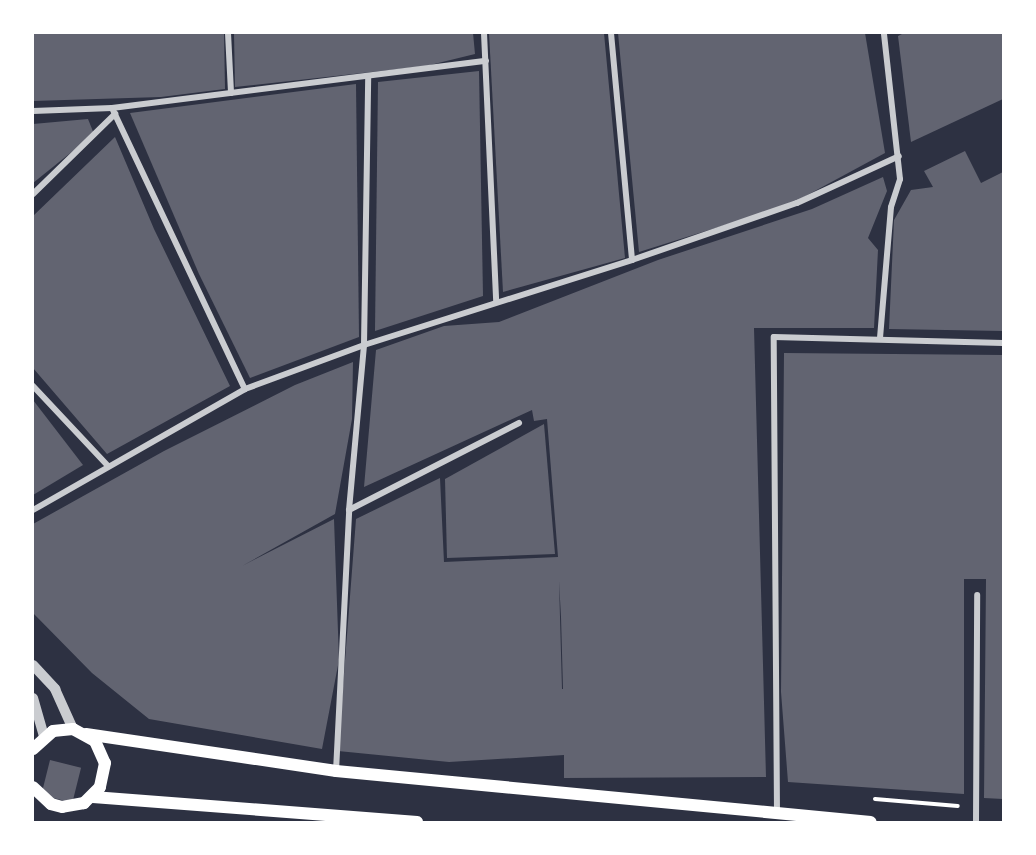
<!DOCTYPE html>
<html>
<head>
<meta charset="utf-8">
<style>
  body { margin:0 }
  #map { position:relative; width:1036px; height:855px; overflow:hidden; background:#2d3142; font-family:Barlow,sans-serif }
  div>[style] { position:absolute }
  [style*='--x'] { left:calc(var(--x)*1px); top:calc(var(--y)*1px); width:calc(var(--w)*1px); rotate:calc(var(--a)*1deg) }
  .building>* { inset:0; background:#626471; transform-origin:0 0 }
  .path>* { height:4px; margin:-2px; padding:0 2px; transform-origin:2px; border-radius:2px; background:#fff }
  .minor>* { height:6px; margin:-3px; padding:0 3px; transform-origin:3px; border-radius:3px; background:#caccd0 }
  .tertiary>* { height:10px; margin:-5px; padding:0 5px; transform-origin:5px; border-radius:5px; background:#caccd0 }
  .secondary>* { height:12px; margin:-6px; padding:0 6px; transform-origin:6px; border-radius:6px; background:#fff }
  span { translate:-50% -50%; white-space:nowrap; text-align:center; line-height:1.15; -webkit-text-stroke:4.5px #fff; paint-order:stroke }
  .frame { position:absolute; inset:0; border:34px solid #fff; pointer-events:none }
</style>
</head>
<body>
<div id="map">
  <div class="building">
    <div style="clip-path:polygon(33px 33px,224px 33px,225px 89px,161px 97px,33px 101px)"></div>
    <div style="clip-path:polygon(234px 33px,473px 33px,475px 54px,426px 66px,235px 87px)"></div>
    <div style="clip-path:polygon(489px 33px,604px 33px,625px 258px,503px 292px)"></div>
    <div style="clip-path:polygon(618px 33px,865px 33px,885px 153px,789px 205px,639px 252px)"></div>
    <div style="clip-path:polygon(904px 33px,1003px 33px,1003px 99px,911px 142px,898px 36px)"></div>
    <div style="clip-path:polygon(479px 71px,483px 296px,375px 331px,378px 82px)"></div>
    <div style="clip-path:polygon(356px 84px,359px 337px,250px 378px,199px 274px,130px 113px)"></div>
    <div style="clip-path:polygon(88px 119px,94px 134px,33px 183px,33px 124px)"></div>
    <div style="clip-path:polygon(115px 137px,154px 229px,230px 386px,107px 454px,33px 368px,33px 216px)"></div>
    <div style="clip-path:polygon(965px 151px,981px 183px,1003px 172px,1003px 331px,889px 329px,894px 220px,911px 190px,933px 187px,924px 171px)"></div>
    <div style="clip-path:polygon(evenodd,883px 177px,887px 191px,868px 238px,878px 250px,874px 328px,754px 328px,766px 777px,564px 778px,564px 755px,449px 762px,338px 751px,356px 519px,440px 478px,444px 562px,558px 557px,547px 419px,534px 421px,532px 410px,364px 487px,376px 350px,444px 326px,499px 322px,658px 260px,812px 209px,883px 177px,559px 581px,561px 617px,563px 689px,562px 689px,559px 581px)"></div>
    <div style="clip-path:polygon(784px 353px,1003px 355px,1003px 799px,984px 798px,986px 579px,964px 579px,964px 794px,788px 782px,781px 692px)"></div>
    <div style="clip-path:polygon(353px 362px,352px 419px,335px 514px,242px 566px,334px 519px,339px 660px,322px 749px,149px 719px,92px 673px,33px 613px,33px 524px,164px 451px,295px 385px)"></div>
    <div style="clip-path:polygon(33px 400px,83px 465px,33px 495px)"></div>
    <div style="clip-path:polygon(544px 424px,555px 554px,447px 558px,445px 479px)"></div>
    <div style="left:50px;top:760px;width:32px;height:36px;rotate:14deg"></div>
  </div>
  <div class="path">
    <div style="--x:875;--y:799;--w:83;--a:4.8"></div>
  </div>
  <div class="minor">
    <div style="--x:228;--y:33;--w:60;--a:87.1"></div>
    <div style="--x:484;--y:33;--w:268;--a:87.4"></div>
    <div style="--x:611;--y:33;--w:228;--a:84.7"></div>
    <div style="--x:112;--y:108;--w:311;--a:64.7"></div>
    <div style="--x:33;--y:111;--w:79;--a:-2.2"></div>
    <div style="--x:112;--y:108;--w:377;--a:-7.2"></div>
    <div style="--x:33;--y:194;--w:115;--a:-44.3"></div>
    <div style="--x:880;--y:338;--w:131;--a:-85.2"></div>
    <div style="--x:891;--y:207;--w:29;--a:-72"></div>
    <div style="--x:900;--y:179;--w:147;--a:-96.3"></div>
    <div style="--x:33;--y:386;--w:110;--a:46.8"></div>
    <div style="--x:33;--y:510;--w:244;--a:-29.7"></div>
    <div style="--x:245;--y:389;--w:127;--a:-20.3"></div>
    <div style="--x:364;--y:345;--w:281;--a:-17.6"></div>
    <div style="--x:632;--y:260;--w:175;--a:-19.1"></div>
    <div style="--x:797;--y:203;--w:112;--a:-24.7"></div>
    <div style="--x:349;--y:510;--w:191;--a:-27.1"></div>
    <div style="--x:336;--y:771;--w:261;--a:-87.1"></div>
    <div style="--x:349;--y:510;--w:166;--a:-84.8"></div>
    <div style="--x:364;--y:345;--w:269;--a:-89.1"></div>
    <div style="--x:777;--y:813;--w:476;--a:-90.4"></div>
    <div style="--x:774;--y:337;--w:229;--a:1.5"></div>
    <div style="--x:976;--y:822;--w:227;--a:-89.7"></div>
  </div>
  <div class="tertiary">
    <div style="--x:33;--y:665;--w:33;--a:47"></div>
    <div style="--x:55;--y:689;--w:44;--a:65.8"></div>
    <div style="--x:33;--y:698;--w:40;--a:74"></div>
  </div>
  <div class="secondary">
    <div style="--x:86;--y:734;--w:253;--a:8.4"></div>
    <div style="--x:336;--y:771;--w:537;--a:5.45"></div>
    <div style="--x:33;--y:749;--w:27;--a:-42"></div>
    <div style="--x:53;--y:731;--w:20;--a:-6"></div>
    <div style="--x:73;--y:729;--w:25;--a:29"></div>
    <div style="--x:95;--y:741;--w:24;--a:66"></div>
    <div style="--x:105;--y:763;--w:25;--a:102"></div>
    <div style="--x:100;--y:787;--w:23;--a:135"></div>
    <div style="--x:84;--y:803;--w:22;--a:170"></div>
    <div style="--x:62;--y:807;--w:11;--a:-165"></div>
    <div style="--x:51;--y:804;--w:25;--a:-137"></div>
    <div style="--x:93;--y:797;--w:325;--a:4.4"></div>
  </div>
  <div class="frame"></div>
</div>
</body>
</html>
